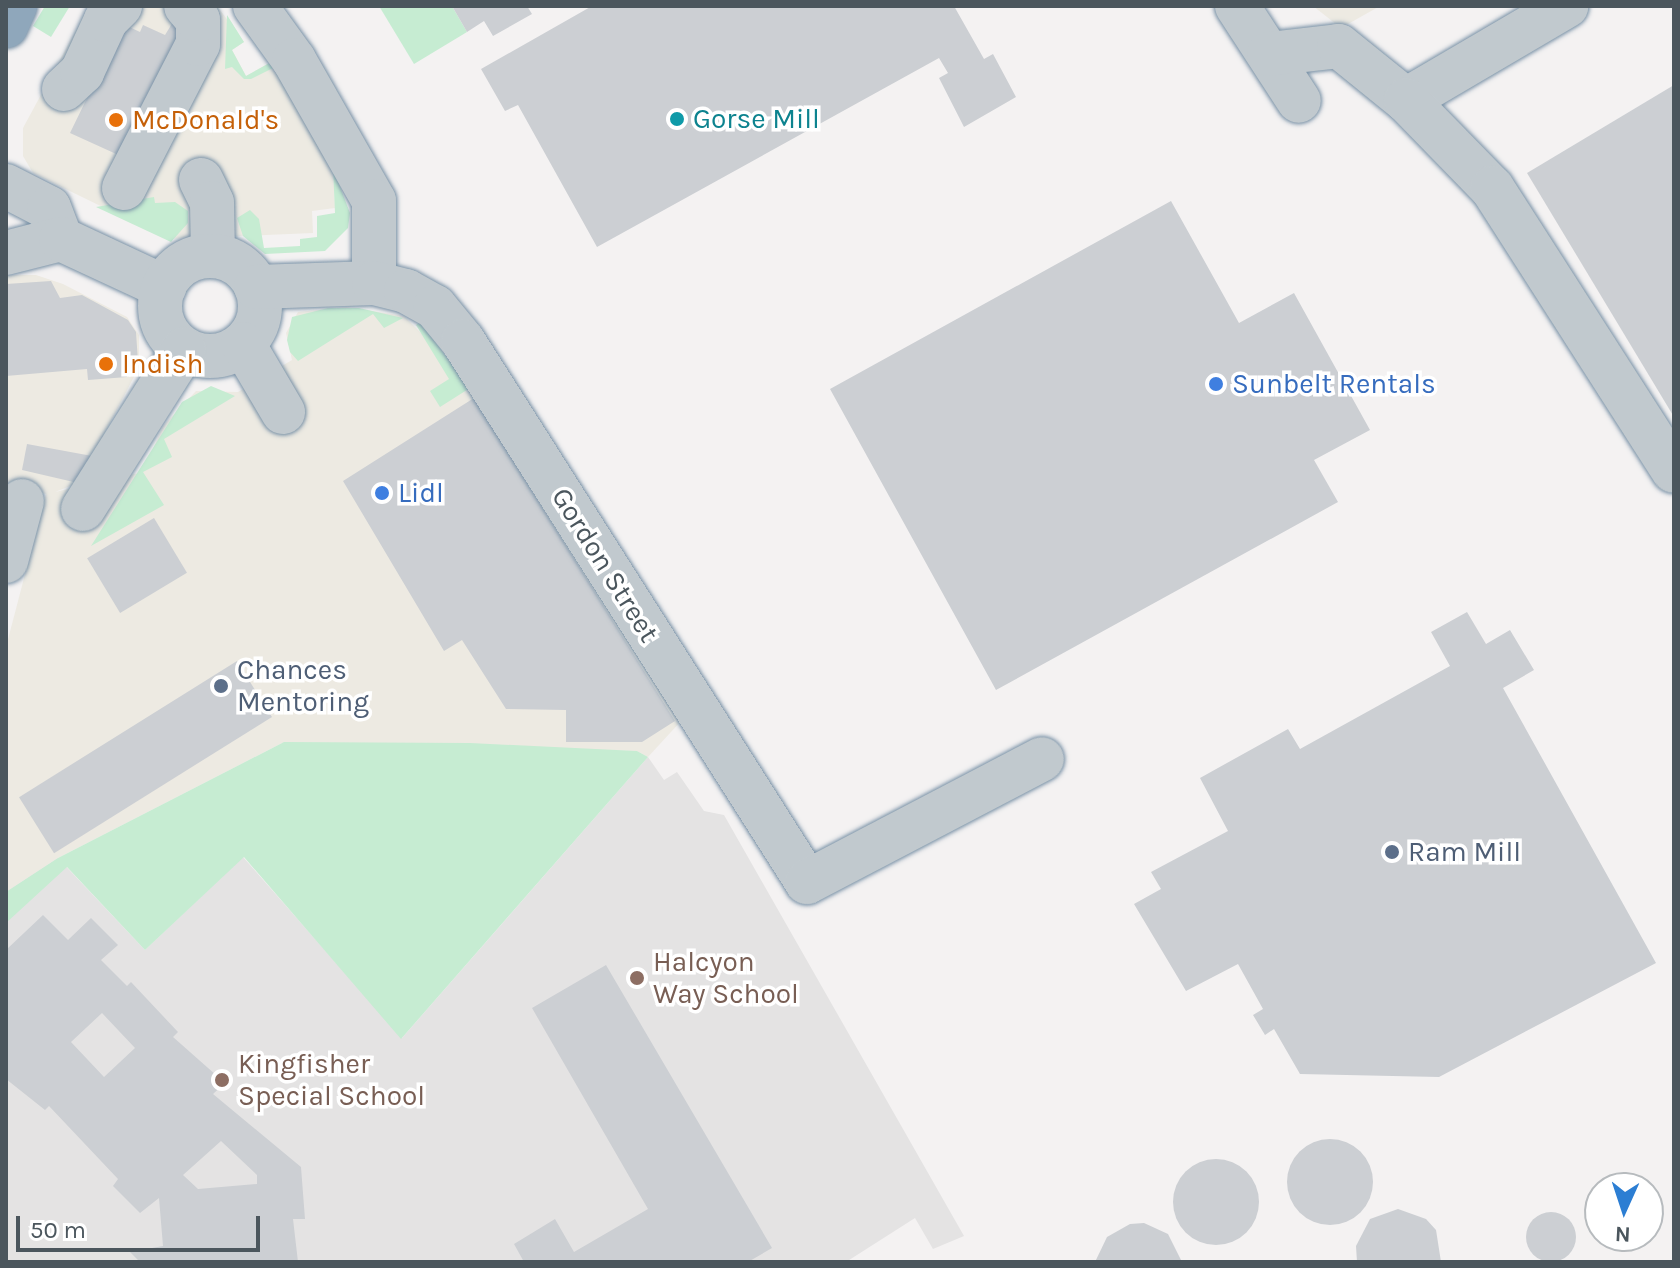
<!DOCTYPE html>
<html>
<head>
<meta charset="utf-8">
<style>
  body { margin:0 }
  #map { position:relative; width:1680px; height:1268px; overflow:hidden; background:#f4f2f2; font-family:Karla,sans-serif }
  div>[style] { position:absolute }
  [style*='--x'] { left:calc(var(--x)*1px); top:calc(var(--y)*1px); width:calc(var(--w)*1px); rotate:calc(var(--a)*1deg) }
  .commercial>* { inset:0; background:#edeae2 }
  .education>* { inset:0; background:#e4e3e3 }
  .green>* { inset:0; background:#c6ecd2 }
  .building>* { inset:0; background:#cccfd3; transform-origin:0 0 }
  .round { border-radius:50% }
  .roads { filter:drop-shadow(0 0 2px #7a92a7) drop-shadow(0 0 2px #7a92a7) }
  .minor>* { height:44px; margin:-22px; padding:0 22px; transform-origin:22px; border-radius:22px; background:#c1c9ce }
  .minor>.ring { margin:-22px; padding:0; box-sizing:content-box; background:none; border:44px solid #c1c9ce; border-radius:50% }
  .highway>* { height:44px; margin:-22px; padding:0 22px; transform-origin:22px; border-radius:22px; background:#8fa7bb }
  .dots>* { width:22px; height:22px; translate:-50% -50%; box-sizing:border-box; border:4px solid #fff; border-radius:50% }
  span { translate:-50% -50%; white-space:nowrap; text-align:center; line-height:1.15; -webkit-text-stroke:7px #fff; paint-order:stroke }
  .culture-label { font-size:28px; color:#0d838f }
  .left { translate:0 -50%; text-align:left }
  .food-label { font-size:28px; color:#c56008 }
  .shop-label { font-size:28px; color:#366cbe }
  .street-label { font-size:28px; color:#4b565d }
  .service-label { font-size:28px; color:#4e5e75 }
  .education-label { font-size:28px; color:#785e54 }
  .frame { position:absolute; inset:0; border:8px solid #4b565d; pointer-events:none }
  .north { position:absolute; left:1584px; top:1172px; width:80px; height:80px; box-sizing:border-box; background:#fff; border:2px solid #b7bbbe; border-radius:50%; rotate:183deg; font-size:22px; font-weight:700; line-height:32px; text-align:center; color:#4b565d }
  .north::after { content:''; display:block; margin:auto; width:28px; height:36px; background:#2c7ed3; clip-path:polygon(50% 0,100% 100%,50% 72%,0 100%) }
  .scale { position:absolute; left:16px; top:1216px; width:244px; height:36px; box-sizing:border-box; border:4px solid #4b565d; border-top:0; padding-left:10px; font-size:24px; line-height:28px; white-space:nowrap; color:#4b565d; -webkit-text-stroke:6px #fff; paint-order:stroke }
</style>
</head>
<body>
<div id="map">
  <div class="commercial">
    <div style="clip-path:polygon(89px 6px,217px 6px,244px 42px,232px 50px,246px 76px,273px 61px,333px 168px,335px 208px,312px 211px,313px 233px,168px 239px,33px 173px,23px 156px,23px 128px)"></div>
    <div style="clip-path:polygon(1313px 6px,1380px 6px,1341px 28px)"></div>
    <div style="clip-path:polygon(6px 275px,36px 275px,63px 284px,127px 317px,139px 335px,139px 367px,93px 456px,78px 483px,55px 492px,143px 472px,163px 426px,196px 391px,238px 392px,292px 360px,286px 333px,298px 312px,346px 307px,404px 316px,481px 393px,682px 720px,648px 757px,637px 751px,282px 743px,58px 858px,6px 892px,6px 647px,46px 494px,6px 483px)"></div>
  </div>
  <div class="education">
    <div style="clip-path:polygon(648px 757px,664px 780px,677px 772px,704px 811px,724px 815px,964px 1236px,933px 1249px,915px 1218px,846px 1262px,6px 1262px,6px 892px,58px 858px,145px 950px,243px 857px,402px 1038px)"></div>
  </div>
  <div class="green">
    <div style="clip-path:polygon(45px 6px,70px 6px,51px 37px,33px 26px)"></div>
    <div style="clip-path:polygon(379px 6px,452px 6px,467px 32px,414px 64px)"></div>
    <div style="clip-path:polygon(227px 15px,244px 42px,232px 50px,246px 76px,273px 61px,277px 66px,251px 79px,244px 79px,232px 67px,225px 69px)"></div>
    <div style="clip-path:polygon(333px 168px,350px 213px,348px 228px,325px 251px,265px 254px,243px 236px,237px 218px,250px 210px,259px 219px,264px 248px,300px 246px,300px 239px,317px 237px,317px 216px,335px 213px)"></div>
    <div style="clip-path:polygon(154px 197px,155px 203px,175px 202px,188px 211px,188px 223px,171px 242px,96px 207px)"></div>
    <div style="clip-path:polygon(359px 308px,403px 318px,384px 328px,373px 314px,298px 361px,290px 352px,287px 340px,292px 317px,328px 308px)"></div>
    <div style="clip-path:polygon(420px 322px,470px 388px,440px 407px,430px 391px,449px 379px,416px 325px)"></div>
    <div style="clip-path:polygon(211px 386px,235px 396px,164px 439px,172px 457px,143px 472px,164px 505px,91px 546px,182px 402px)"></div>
    <div style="clip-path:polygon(284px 742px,470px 743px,637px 751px,648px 757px,401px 1039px,244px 857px,145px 950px,67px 867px,6px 923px,6px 892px,58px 858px)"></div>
  </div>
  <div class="building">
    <div style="clip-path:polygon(452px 6px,527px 6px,532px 14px,493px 36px,484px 21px,467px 32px)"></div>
    <div style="clip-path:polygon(592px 6px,954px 6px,984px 59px,993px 54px,1016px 97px,964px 127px,939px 78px,948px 73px,939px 58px,597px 247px,518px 105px,505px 111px,481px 69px)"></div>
    <div style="clip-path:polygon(173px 22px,197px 33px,136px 163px,70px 133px,123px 24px,140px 32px,143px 25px,165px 35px)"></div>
    <div style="clip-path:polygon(1674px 85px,1674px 417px,1527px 173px)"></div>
    <div style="clip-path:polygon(1171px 201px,1239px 323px,1294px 293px,1370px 430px,1314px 460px,1338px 502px,996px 690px,830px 389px)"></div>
    <div style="clip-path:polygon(51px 281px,60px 298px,82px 295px,128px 320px,136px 332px,138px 362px,126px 363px,127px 377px,88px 380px,87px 369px,6px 376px,6px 284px)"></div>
    <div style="clip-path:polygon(474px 398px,675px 721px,642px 742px,566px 742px,566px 710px,506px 709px,462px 640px,444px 651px,343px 481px)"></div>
    <div style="clip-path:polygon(27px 444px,92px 456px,78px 483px,22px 470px)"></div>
    <div style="left:154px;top:518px;width:64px;height:78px;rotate:59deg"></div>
    <div style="clip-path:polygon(1467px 612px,1486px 644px,1510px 630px,1534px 670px,1503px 688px,1656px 963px,1439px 1077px,1300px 1074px,1274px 1029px,1265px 1035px,1253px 1015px,1263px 1009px,1238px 964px,1186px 991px,1134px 904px,1161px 889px,1151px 872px,1228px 831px,1200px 778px,1288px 729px,1300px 749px,1450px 666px,1431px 632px)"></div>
    <div style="left:237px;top:661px;width:66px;height:257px;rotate:58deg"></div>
    <div style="clip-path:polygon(evenodd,43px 915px,68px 940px,91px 918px,118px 945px,101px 960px,127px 986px,131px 982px,178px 1032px,173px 1037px,225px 1083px,213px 1094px,301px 1167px,305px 1219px,293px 1219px,298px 1262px,140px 1262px,130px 1252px,163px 1246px,159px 1198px,140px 1213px,113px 1186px,118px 1179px,49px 1106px,45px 1110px,6px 1079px,6px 950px,43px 915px,102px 1013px,135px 1048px,104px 1077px,71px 1042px,102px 1013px,43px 915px,221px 1141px,257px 1175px,257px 1184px,198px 1189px,183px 1175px,221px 1141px)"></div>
    <div style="clip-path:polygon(606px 965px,772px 1248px,748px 1262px,524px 1262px,514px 1244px,555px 1219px,574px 1252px,648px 1209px,532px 1008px)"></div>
    <div class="round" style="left:1287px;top:1139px;width:86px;height:86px"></div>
    <div class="round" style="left:1173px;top:1159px;width:86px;height:86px"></div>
    <div style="clip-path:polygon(1398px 1209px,1426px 1219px,1436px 1230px,1441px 1262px,1357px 1262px,1356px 1246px,1370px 1219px)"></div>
    <div class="round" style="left:1526px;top:1212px;width:50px;height:50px"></div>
    <div style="clip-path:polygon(1144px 1223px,1168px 1234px,1182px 1262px,1095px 1262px,1107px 1237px,1130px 1224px)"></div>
  </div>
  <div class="roads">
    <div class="minor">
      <div style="--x:255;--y:6;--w:67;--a:54.2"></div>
      <div style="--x:294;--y:60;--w:162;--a:60.4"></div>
      <div style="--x:374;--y:201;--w:82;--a:90"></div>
      <div style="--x:1237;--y:6;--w:113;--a:56.9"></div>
      <div style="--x:1269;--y:54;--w:70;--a:-6.5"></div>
      <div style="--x:1339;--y:46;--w:86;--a:38.9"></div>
      <div style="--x:1406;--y:100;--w:186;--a:-30.4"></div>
      <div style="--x:64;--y:89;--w:25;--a:-43"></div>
      <div style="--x:82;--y:72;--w:57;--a:-65.2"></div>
      <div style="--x:106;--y:20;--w:20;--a:-45"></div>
      <div style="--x:1406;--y:100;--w:123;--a:45.7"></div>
      <div style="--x:1492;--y:188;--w:336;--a:57.3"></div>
      <div style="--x:201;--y:180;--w:25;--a:64"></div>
      <div style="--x:212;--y:203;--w:53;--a:88.9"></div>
      <div style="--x:6;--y:186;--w:48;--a:27.1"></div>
      <div style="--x:49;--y:208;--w:33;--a:69"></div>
      <div style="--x:124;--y:188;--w:162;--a:-62.8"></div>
      <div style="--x:198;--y:44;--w:24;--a:-90"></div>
      <div style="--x:198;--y:20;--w:18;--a:-131"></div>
      <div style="--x:6;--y:253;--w:57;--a:-14.3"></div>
      <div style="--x:61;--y:239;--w:114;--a:25"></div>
      <div class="ring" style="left:160px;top:256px;width:56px;height:56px"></div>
      <div style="--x:256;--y:287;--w:118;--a:-1.9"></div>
      <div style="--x:374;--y:283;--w:33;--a:14"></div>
      <div style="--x:406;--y:291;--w:33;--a:29"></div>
      <div style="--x:435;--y:307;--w:44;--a:50.5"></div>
      <div style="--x:463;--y:341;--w:641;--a:57.55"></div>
      <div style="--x:807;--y:882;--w:265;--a:-27.6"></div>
      <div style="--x:243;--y:344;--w:79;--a:59.5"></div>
      <div style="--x:83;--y:509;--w:189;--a:-57.7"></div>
      <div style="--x:6;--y:561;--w:62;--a:-75.1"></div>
    </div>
    <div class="highway">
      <div style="--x:6;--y:26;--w:22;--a:-66"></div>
    </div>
  </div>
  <div class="dots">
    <div style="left:677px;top:119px;background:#0f9aa8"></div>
    <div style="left:116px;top:120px;background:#e8710a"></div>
    <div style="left:106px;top:364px;background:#e8710a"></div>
    <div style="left:1216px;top:384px;background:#3f7fe0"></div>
    <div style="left:382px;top:493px;background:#3f7fe0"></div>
    <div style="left:221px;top:686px;background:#5c6f8a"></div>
    <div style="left:1392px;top:852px;background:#5c6f8a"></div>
    <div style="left:637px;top:978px;background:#8d6e63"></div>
    <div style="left:222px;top:1080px;background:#8d6e63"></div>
  </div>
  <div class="culture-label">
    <span class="left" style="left:693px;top:119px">Gorse Mill</span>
  </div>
  <div class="food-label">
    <span class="left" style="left:132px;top:120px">McDonald's</span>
    <span class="left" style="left:122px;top:364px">Indish</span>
  </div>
  <div class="shop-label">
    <span class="left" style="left:1232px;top:384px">Sunbelt Rentals</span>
    <span class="left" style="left:398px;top:493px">Lidl</span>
  </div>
  <div class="street-label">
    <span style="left:605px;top:565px;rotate:58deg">Gordon Street</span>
  </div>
  <div class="service-label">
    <span class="left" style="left:237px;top:686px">Chances<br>Mentoring</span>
    <span class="left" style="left:1408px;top:852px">Ram Mill</span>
  </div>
  <div class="education-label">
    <span class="left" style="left:653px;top:978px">Halcyon<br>Way School</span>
    <span class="left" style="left:238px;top:1080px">Kingfisher<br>Special School</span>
  </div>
  <div class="frame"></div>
  <div class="north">N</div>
  <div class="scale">50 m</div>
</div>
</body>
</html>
